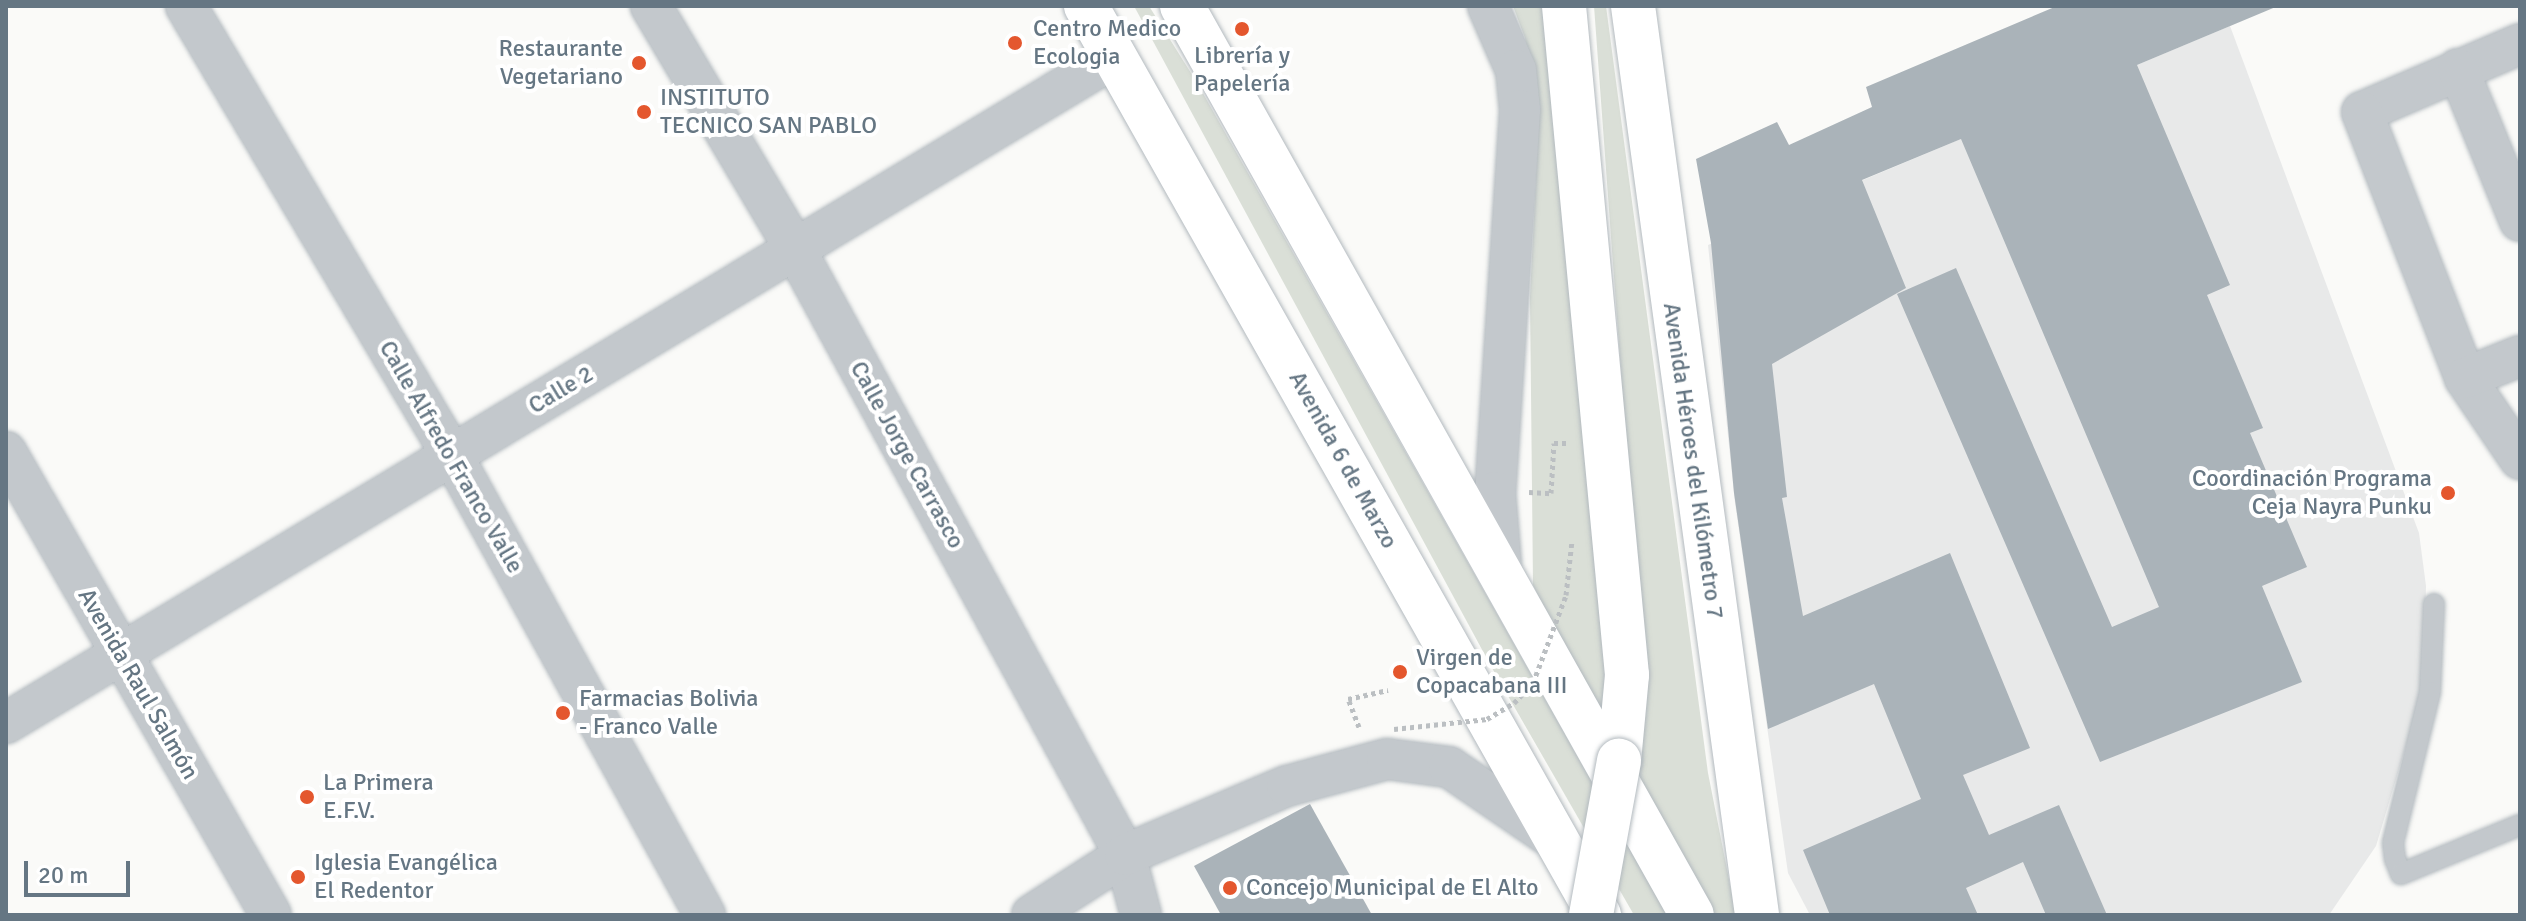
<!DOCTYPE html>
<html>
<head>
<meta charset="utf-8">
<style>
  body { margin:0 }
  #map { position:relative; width:2526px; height:921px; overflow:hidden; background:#fafaf8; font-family:Signika,sans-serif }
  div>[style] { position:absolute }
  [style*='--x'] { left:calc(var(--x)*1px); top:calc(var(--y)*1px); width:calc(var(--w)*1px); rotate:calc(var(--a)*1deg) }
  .built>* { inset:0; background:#e8e9e9 }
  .green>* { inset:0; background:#dadfd7 }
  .building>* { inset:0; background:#aab3b9 }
  .path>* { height:5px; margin-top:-2.5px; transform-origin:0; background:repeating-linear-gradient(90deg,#bbbfc2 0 4px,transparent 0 8px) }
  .roads { filter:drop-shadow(0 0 2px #b3babf) drop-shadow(0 0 2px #b3babf) }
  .service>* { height:20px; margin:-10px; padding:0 10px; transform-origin:10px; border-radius:10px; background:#c3c8cc }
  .minor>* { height:40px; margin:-20px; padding:0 20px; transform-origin:20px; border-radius:20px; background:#c3c8cc }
  .secondary>* { height:44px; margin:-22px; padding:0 22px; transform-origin:22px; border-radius:22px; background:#fff }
  .trunk>* { height:44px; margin:-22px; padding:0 22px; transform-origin:22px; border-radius:22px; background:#fff }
  .path-bridge>* { height:5px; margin-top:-2.5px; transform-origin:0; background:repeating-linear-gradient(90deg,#bbbfc2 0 4px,transparent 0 8px) }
  .bridges { filter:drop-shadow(0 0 2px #b3babf) drop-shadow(0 0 2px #b3babf) }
  .secondary-bridge>* { height:44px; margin:-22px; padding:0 22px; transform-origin:22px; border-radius:22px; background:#fff }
  .dots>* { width:22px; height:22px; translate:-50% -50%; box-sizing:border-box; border:4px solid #fff; border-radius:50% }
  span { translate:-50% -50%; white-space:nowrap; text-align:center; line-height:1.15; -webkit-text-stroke:8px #fff; paint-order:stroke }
  .poi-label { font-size:24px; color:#657683 }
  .left { translate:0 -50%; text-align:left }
  .right { translate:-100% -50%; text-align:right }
  .street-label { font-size:24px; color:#657683 }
  .frame { position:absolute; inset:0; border:8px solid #657683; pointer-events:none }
  .scale { position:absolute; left:24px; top:861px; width:106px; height:36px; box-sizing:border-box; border:4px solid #657683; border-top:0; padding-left:10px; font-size:24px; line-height:28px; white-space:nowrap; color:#657683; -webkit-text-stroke:6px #fff; paint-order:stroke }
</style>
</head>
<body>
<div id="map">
  <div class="built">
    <div style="clip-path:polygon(2230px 26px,2419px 533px,2426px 586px,2423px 689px,2376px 846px,2329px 915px,1810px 915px,1788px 873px,1735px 503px,1708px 245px)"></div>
  </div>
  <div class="green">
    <div style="clip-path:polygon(1134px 6px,1149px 6px,1196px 81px,1667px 915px,1634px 915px,1492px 668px)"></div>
    <div style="clip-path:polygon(1513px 6px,1542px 6px,1605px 569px,1606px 736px,1533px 585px,1530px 297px,1539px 116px,1525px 38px)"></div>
    <div style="clip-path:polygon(1594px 6px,1606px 6px,1708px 773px,1736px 915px,1709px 915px,1637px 786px,1643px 671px)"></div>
  </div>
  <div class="building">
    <div style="clip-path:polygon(2057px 6px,2278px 6px,2137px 65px,2230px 285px,2207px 295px,2263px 428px,2250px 433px,2307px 567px,2262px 586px,2302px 682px,2100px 762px,1897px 294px,1956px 268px,2112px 627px,2159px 607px,1961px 139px,1862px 180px,1906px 288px,1772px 364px,1787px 497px,1782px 498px,1803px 616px,1950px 553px,2030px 748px,1963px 775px,1989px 835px,2059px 805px,2107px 915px,2046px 915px,2023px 862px,1966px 888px,1978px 915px,1830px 915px,1803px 850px,1921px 799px,1874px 684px,1768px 729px,1734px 493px,1711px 243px,1696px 159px,1777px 122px,1789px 145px,1872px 107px,1866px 87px)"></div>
    <div style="clip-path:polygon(1310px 804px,1372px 915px,1221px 915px,1194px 866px)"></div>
  </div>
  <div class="path">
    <div style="--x:1529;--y:492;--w:22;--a:3"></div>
    <div style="--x:1551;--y:493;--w:50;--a:-86.6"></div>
    <div style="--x:1554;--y:443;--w:15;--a:0"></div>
    <div style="--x:1566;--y:595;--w:54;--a:-83.7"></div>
    <div style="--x:1359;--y:727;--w:30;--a:-111"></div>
    <div style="--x:1348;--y:699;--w:41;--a:-12.7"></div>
  </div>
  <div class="roads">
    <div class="service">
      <div style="--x:2434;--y:604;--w:88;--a:92.6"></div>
      <div style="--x:2430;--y:692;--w:155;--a:103.8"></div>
      <div style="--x:2393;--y:843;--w:16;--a:83"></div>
      <div style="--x:2395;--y:859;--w:16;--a:68"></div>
      <div style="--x:2401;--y:874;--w:129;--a:-22.4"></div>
    </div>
    <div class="minor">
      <div style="--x:186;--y:6;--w:522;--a:59.36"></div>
      <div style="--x:452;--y:455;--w:525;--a:61.19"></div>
      <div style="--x:651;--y:6;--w:282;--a:59.3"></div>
      <div style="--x:795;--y:249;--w:690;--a:61.43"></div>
      <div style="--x:1125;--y:855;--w:62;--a:75.1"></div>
      <div style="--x:1488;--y:6;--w:70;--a:66.4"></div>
      <div style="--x:1516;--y:70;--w:40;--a:84.3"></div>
      <div style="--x:1520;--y:110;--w:383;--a:93.7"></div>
      <div style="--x:1495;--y:492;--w:86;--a:85.3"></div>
      <div style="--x:2520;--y:44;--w:172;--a:156.7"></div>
      <div style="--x:2362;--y:112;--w:285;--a:68.8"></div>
      <div style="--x:2465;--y:378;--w:98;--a:55.8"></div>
      <div style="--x:2458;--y:69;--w:164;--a:67.8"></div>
      <div style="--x:2465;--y:378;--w:59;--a:-21.8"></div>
      <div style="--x:6;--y:452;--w:533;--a:60.22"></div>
      <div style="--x:6;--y:723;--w:1294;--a:-30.99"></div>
      <div style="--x:1032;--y:915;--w:111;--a:-32.8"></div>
      <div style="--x:1125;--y:855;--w:176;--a:-23.1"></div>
      <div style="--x:1287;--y:786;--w:104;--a:-15.1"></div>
      <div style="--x:1387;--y:759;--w:63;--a:7.4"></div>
      <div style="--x:1449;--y:767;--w:127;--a:34.4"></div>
    </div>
    <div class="secondary">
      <div style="--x:1564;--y:6;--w:672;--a:84.62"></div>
      <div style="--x:1627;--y:675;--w:86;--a:95.3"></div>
      <div style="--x:1633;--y:6;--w:917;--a:82.23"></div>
    </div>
    <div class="trunk">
      <div style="--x:1086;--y:6;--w:1044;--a:60.56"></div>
      <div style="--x:1182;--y:6;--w:1042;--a:60.71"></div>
    </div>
  </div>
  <div class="path-bridge">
    <div style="--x:1394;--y:729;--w:94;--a:-6.1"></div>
    <div style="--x:1487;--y:719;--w:31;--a:-31"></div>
    <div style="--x:1514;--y:703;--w:28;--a:-46"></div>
    <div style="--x:1533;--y:683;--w:94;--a:-69.4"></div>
  </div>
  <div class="bridges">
    <div class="secondary-bridge">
      <div style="--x:1591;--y:915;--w:157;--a:-79.7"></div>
    </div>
  </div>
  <div class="dots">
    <div style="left:1242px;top:29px;background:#e4572e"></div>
    <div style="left:1015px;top:43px;background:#e4572e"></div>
    <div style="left:639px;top:63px;background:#e4572e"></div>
    <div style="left:644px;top:112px;background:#e4572e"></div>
    <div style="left:2448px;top:493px;background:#e4572e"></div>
    <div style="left:1400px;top:672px;background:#e4572e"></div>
    <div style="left:563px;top:713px;background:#e4572e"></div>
    <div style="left:307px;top:797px;background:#e4572e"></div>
    <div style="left:298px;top:877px;background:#e4572e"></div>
    <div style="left:1230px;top:888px;background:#e4572e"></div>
  </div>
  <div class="poi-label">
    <span class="left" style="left:1033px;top:43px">Centro Medico<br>Ecologia</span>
    <span class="right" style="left:623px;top:63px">Restaurante<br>Vegetariano</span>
    <span style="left:1242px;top:70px">Librería y<br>Papelería</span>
    <span class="left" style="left:660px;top:112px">INSTITUTO<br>TECNICO SAN PABLO</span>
    <span class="right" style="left:2432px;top:493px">Coordinación Programa<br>Ceja Nayra Punku</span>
    <span class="left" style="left:1416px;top:672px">Virgen de<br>Copacabana III</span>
    <span class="left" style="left:579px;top:713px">Farmacias Bolivia<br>- Franco Valle</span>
    <span class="left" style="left:323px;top:797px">La Primera<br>E.F.V.</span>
    <span class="left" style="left:314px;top:877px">Iglesia Evangélica<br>El Redentor</span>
    <span class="left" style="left:1246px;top:888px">Concejo Municipal de El Alto</span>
  </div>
  <div class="street-label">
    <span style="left:561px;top:390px;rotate:-31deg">Calle 2</span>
    <span style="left:907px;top:455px;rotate:61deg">Calle Jorge Carrasco</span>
    <span style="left:451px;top:457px;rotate:60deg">Calle Alfredo Franco Valle</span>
    <span style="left:1343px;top:460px;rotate:61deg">Avenida 6 de Marzo</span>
    <span style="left:1693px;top:461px;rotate:82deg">Avenida Héroes del Kilómetro 7</span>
    <span style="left:138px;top:684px;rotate:60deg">Avenida Raul Salmón</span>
  </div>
  <div class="frame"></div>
  <div class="scale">20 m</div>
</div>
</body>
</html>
